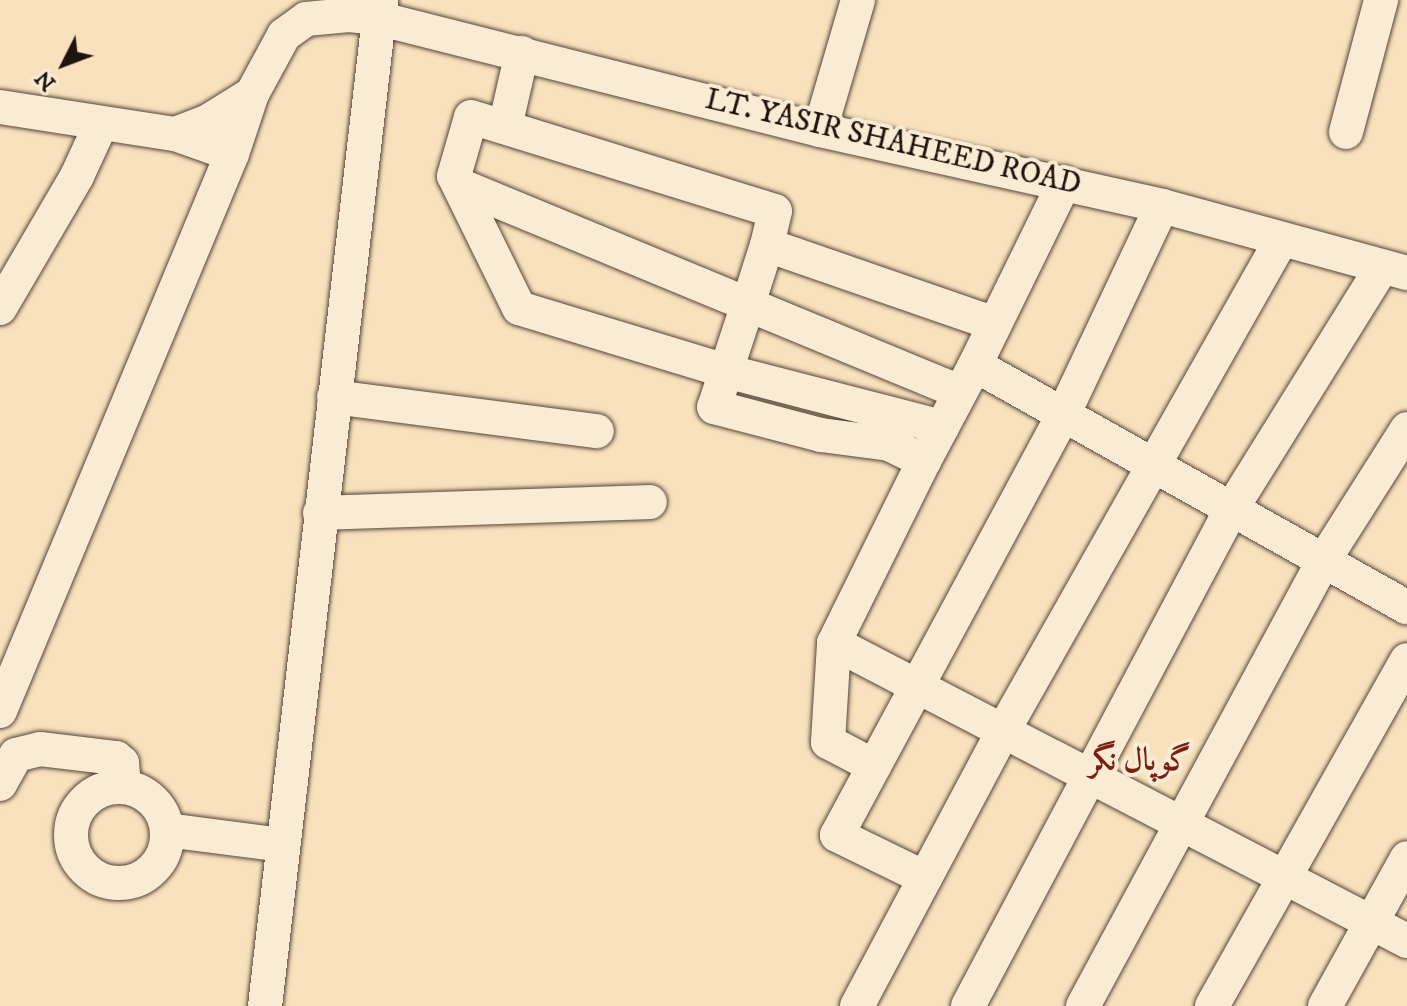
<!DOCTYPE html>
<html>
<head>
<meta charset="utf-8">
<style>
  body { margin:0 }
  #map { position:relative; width:1407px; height:1006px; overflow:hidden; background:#f8e1bd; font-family:"IM FELL DW Pica",Amiri,serif }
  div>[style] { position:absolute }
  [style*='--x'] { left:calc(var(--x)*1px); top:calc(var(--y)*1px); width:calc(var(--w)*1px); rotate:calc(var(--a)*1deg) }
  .roads { filter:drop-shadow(0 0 2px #55463a) drop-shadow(0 0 2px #55463a) }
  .minor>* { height:34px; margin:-17px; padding:0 17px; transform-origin:17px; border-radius:17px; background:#faecd4 }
  .minor>.ring { margin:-17px; padding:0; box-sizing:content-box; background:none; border:34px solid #faecd4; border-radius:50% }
  span { translate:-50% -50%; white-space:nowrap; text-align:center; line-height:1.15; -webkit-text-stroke:8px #faecd4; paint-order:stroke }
  .street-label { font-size:30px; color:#1f130e }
  .neighbourhood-label { font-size:32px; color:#7a1f14; font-weight:700 }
  .north { position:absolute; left:24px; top:24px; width:80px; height:80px; -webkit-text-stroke:6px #faecd4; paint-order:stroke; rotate:228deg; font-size:22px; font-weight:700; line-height:32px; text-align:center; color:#1f130e }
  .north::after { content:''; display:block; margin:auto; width:28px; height:36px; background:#1f130e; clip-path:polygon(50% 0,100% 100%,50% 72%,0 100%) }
</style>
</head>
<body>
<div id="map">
  <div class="roads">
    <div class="minor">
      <div style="--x:0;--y:107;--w:177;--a:8.8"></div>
      <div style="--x:175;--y:134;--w:60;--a:19.3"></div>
      <div style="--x:505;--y:127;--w:76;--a:-77.1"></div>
      <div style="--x:820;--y:130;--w:135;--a:-73.7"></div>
      <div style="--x:1346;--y:132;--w:137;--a:-75.1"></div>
      <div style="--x:175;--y:134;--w:34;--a:-21"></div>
      <div style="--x:207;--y:122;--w:53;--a:-31.9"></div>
      <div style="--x:459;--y:185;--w:542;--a:22.45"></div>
      <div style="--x:767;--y:245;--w:226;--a:19.1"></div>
      <div style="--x:981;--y:319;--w:15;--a:42"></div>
      <div style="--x:0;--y:308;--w:153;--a:-59.7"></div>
      <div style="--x:77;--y:176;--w:55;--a:-65.3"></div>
      <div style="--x:975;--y:365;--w:495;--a:29.3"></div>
      <div style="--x:334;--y:397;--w:265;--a:7.4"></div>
      <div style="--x:942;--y:427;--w:223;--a:-165.5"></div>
      <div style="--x:726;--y:371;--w:216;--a:-163.1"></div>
      <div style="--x:519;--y:308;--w:147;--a:-116.2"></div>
      <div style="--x:454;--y:176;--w:61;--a:-73.9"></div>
      <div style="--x:471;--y:117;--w:318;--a:17.2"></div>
      <div style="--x:775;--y:211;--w:35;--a:103"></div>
      <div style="--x:767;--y:245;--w:59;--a:107.8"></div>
      <div style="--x:749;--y:301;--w:74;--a:108.2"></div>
      <div style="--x:726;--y:371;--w:38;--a:108"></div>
      <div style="--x:714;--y:407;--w:111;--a:14.7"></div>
      <div style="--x:821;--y:435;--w:69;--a:7.5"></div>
      <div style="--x:889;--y:444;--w:39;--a:26"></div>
      <div style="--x:924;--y:461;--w:109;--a:-62"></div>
      <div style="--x:975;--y:365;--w:203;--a:-63.9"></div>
      <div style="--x:320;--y:513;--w:330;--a:-1.9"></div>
      <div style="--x:834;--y:643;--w:646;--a:27.48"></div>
      <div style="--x:0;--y:711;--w:603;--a:-67.39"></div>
      <div style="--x:232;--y:154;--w:63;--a:-71.6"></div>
      <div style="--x:252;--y:94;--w:67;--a:-61.5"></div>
      <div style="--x:284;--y:35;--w:27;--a:-36"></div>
      <div style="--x:306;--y:19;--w:43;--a:-5.3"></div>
      <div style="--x:349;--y:15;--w:28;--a:6"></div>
      <div style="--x:377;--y:18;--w:457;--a:14.2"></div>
      <div style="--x:820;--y:130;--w:350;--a:12.5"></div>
      <div style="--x:1162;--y:206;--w:254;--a:15.3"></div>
      <div style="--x:874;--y:766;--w:52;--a:-152.4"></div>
      <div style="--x:828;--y:742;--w:99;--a:-86.5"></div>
      <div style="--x:834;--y:643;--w:203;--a:-63.7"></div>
      <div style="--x:0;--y:784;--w:33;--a:-61"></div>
      <div style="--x:16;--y:755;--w:25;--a:-14"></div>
      <div style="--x:40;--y:749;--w:77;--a:6.8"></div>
      <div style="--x:116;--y:758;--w:8;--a:40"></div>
      <div style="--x:122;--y:763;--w:24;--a:85"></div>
      <div class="ring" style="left:71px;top:787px;width:62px;height:62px"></div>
      <div style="--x:167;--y:830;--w:117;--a:7.4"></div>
      <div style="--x:925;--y:878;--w:98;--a:-154"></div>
      <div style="--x:837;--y:835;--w:479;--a:-61.7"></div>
      <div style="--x:1064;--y:413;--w:229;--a:-64.7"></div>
      <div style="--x:265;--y:1006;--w:1013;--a:-83.42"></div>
      <div style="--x:857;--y:1006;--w:311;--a:-62"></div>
      <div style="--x:1003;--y:731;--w:562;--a:-60.47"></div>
      <div style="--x:968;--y:1006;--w:564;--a:-62.07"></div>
      <div style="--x:1232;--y:508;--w:284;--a:-58.1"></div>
      <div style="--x:1083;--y:1006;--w:507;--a:-61.62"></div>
      <div style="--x:1324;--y:560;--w:155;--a:-57.6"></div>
      <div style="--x:1212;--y:1006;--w:397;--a:-60.6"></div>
      <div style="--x:1325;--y:1006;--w:169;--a:-61"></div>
    </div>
  </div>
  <div class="street-label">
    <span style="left:893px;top:143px;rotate:13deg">LT. YASIR SHAHEED ROAD</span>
  </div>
  <div class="neighbourhood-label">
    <span style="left:1140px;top:761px">گوپال نگر</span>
  </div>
  <div class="north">N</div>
</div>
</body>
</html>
